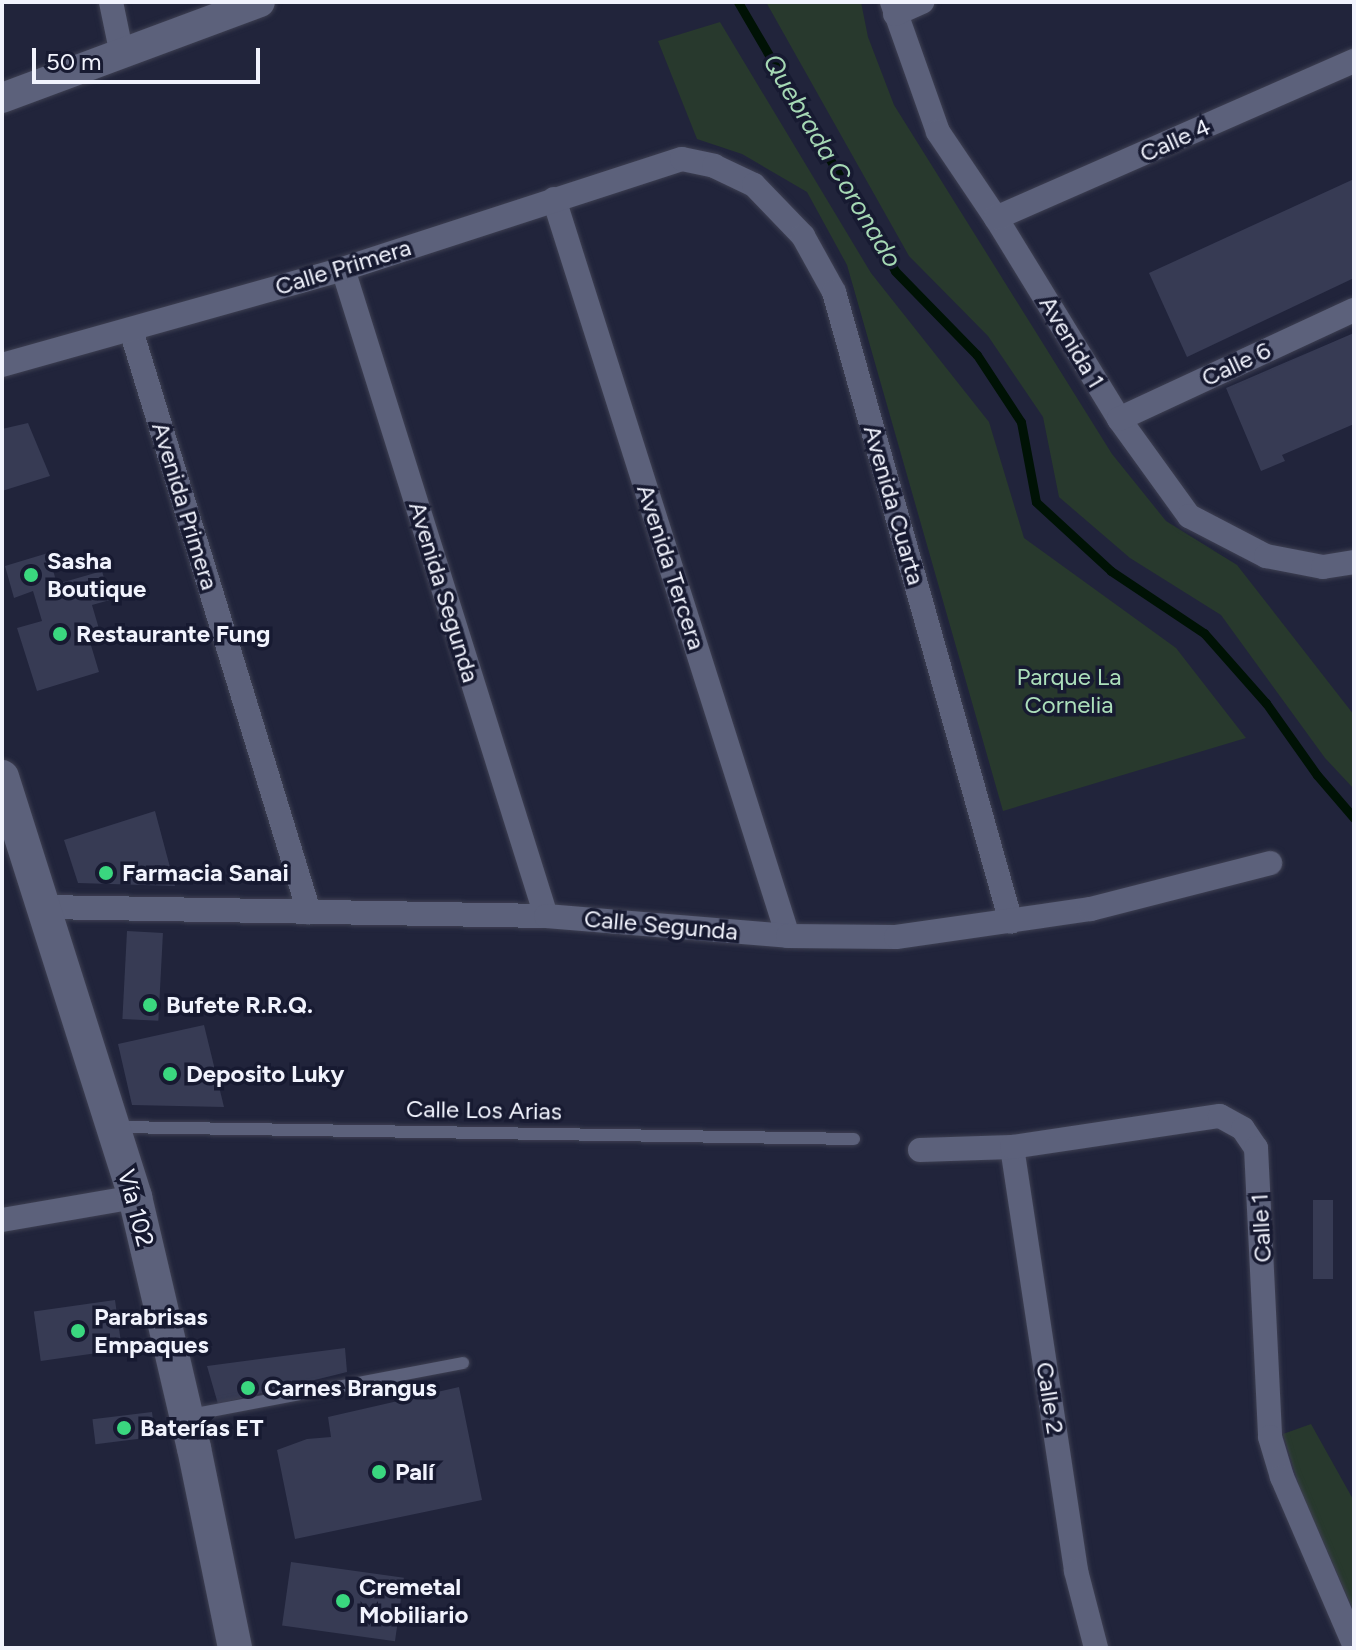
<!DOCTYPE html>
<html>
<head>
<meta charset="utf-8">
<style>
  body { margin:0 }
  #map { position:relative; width:1356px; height:1650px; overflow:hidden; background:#21243b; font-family:Figtree,sans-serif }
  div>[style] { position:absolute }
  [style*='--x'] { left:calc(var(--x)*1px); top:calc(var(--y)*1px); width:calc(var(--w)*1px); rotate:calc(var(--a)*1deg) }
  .green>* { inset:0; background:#28392d }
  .stream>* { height:9px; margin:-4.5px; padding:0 4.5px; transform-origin:4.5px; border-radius:4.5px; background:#001205 }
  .building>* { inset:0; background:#373b54; transform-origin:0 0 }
  .roads { filter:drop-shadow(0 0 2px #3e4052) drop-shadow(0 0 2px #3e4052) }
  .service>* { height:12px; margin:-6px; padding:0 6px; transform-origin:6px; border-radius:6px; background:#5c617b }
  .minor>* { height:24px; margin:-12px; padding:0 12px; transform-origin:12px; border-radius:12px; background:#5c617b }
  .tertiary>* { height:30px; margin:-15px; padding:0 15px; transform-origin:15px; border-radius:15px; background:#5c617b }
  .secondary>* { height:34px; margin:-17px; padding:0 17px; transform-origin:17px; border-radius:17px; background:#5c617b }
  .dots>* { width:22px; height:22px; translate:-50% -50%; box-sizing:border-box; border:4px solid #171a31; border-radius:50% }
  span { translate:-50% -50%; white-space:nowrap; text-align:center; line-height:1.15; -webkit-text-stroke:7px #171a31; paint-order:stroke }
  .street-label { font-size:24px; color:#f1f3fd }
  .poi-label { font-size:24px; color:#f1f3fd; font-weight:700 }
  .left { translate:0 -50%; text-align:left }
  .park-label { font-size:24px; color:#acdfbb }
  .water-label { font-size:26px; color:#a5d8b4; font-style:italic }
  .frame { position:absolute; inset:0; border:4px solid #f1f3fd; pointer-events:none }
  .scale { position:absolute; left:32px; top:48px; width:228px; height:36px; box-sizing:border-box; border:4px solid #f1f3fd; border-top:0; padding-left:10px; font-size:24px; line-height:28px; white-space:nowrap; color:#f1f3fd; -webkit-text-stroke:6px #171a31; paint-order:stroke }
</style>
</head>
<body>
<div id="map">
  <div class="green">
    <div style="clip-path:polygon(766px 2px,861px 2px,868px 37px,894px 105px,1112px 454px,1166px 521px,1237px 565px,1354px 715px,1354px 789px,1325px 758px,1221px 615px,1130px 558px,1059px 497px,1043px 417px,988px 336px,909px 256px)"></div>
    <div style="clip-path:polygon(720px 22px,871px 273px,989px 422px,1024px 538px,1176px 648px,1246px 738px,1003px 811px,847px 265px,807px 192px,742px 154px,697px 139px,658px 41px)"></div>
    <div style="clip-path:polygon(1311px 1424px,1354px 1501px,1354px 1612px,1300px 1489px,1283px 1434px)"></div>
  </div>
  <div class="stream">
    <div style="--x:738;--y:2;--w:311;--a:59.7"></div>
    <div style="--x:895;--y:271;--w:117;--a:45.7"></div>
    <div style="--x:977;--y:355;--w:80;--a:56.7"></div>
    <div style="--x:1021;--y:422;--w:81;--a:79.4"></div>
    <div style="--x:1036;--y:502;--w:102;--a:42.6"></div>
    <div style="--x:1111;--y:571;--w:112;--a:33.7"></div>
    <div style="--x:1204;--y:633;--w:94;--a:48.5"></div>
    <div style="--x:1266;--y:703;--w:88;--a:54.7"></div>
    <div style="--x:1317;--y:775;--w:57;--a:49.3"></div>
  </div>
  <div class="building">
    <div style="clip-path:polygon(1354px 179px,1354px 278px,1187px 357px,1149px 273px)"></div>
    <div style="clip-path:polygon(1354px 333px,1354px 424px,1282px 455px,1285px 461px,1261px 471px,1226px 388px)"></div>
    <div style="clip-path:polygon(28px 423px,50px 476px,2px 491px,2px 429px)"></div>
    <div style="clip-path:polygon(48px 553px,57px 584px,102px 571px,110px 600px,92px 605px,102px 639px,90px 642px,99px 672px,37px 691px,17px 628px,42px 621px,33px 591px,14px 598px,5px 566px)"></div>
    <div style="clip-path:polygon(155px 811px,175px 886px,78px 883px,64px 840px)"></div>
    <div style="left:127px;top:931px;width:36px;height:88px;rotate:3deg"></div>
    <div style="clip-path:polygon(204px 1025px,224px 1107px,132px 1105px,118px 1044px)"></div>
    <div style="left:1313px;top:1200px;width:20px;height:79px"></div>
    <div style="left:115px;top:1300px;width:50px;height:82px;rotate:82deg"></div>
    <div style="clip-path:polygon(345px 1348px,347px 1372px,218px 1404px,207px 1366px)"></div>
    <div style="clip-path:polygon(459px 1387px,482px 1500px,295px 1539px,277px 1450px,307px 1439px,331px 1437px,328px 1417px)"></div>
    <div style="left:152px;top:1412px;width:25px;height:60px;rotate:83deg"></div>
    <div style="left:291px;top:1562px;width:114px;height:64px;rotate:8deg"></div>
  </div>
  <div class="roads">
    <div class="service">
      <div style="--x:117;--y:1127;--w:737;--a:0.93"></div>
      <div style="--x:190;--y:1415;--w:278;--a:-10.8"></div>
    </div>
    <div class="minor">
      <div style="--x:111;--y:2;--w:54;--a:78.3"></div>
      <div style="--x:892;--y:2;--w:138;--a:70.5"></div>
      <div style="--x:938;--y:132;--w:104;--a:56"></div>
      <div style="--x:996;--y:218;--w:236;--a:58.5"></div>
      <div style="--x:1119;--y:419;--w:120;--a:54.2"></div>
      <div style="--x:1189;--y:516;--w:87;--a:27.5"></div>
      <div style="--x:1266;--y:556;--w:58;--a:10.9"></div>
      <div style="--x:1323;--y:567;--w:31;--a:-9"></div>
      <div style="--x:895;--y:14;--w:30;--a:-24"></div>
      <div style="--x:554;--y:199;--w:773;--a:72.39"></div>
      <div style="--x:996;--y:218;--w:391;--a:-23.7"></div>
      <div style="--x:343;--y:269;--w:678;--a:72.58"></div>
      <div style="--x:131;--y:330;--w:609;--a:72.99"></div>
      <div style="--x:2;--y:365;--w:354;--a:-15.7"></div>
      <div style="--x:343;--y:269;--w:356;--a:-18"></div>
      <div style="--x:682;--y:159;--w:33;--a:12"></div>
      <div style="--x:714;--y:166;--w:44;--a:25.4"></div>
      <div style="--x:754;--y:185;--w:71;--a:46.1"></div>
      <div style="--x:803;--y:236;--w:64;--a:61"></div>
      <div style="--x:834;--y:292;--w:654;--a:74.31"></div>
      <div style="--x:1119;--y:419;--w:259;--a:-24.9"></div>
      <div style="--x:45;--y:907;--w:501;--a:1.03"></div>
      <div style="--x:546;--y:916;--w:243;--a:4.7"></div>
      <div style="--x:788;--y:936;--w:108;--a:0.5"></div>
      <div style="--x:896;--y:937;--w:197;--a:-8.2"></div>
      <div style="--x:1091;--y:909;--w:185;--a:-14.4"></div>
      <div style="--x:1012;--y:1147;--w:429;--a:81.4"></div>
      <div style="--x:1076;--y:1571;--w:80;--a:75.4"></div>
      <div style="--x:920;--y:1150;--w:92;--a:-1.9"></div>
      <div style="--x:1012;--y:1147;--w:210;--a:-8.5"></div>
      <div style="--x:1220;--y:1116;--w:26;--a:29"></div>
      <div style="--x:1243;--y:1129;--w:23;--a:56"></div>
      <div style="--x:1256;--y:1148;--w:289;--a:87.2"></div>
      <div style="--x:1270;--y:1437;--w:42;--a:73.3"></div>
      <div style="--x:1282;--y:1477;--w:182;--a:66.7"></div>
      <div style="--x:2;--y:1220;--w:135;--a:-9.8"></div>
    </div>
    <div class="tertiary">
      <div style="--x:2;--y:98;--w:275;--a:-20.4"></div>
    </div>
    <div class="secondary">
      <div style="--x:2;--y:777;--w:441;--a:72.4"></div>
      <div style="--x:135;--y:1197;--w:258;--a:76.8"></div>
      <div style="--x:194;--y:1448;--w:204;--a:78.4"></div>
    </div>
  </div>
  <div class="dots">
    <div style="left:31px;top:575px;background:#3ad77f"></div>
    <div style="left:60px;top:634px;background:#3ad77f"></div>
    <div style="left:106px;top:873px;background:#3ad77f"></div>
    <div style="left:150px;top:1005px;background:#3ad77f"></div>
    <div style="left:170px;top:1074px;background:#3ad77f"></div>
    <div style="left:78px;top:1331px;background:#3ad77f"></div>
    <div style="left:248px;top:1388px;background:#3ad77f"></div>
    <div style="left:124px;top:1428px;background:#3ad77f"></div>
    <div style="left:379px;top:1472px;background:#3ad77f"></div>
    <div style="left:343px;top:1601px;background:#3ad77f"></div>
  </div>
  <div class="street-label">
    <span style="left:1175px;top:140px;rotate:-24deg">Calle 4</span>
    <span style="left:343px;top:267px;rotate:-17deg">Calle Primera</span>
    <span style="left:1072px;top:342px;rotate:59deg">Avenida 1</span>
    <span style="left:1236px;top:364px;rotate:-25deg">Calle 6</span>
    <span style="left:894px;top:505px;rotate:74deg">Avenida Cuarta</span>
    <span style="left:185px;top:506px;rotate:73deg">Avenida Primera</span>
    <span style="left:671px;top:567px;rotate:72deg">Avenida Tercera</span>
    <span style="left:444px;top:592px;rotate:73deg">Avenida Segunda</span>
    <span style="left:661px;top:925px;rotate:5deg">Calle Segunda</span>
    <span style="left:484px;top:1110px;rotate:1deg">Calle Los Arias</span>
    <span style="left:136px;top:1208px;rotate:75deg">Vía 102</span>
    <span style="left:1261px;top:1228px;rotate:-93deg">Calle 1</span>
    <span style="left:1050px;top:1398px;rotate:81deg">Calle 2</span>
  </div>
  <div class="poi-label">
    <span class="left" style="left:47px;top:575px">Sasha<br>Boutique</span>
    <span class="left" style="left:76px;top:634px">Restaurante Fung</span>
    <span class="left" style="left:122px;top:873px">Farmacia Sanai</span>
    <span class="left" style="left:166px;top:1005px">Bufete R.R.Q.</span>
    <span class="left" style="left:186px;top:1074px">Deposito Luky</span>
    <span class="left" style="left:94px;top:1331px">Parabrisas<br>Empaques</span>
    <span class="left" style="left:264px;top:1388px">Carnes Brangus</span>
    <span class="left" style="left:140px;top:1428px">Baterías ET</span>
    <span class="left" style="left:395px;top:1472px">Palí</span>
    <span class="left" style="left:359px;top:1601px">Cremetal<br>Mobiliario</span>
  </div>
  <div class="park-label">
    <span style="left:1069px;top:691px">Parque La<br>Cornelia</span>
  </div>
  <div class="water-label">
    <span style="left:832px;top:161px;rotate:59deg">Quebrada Coronado</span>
  </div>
  <div class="frame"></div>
  <div class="scale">50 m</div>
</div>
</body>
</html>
